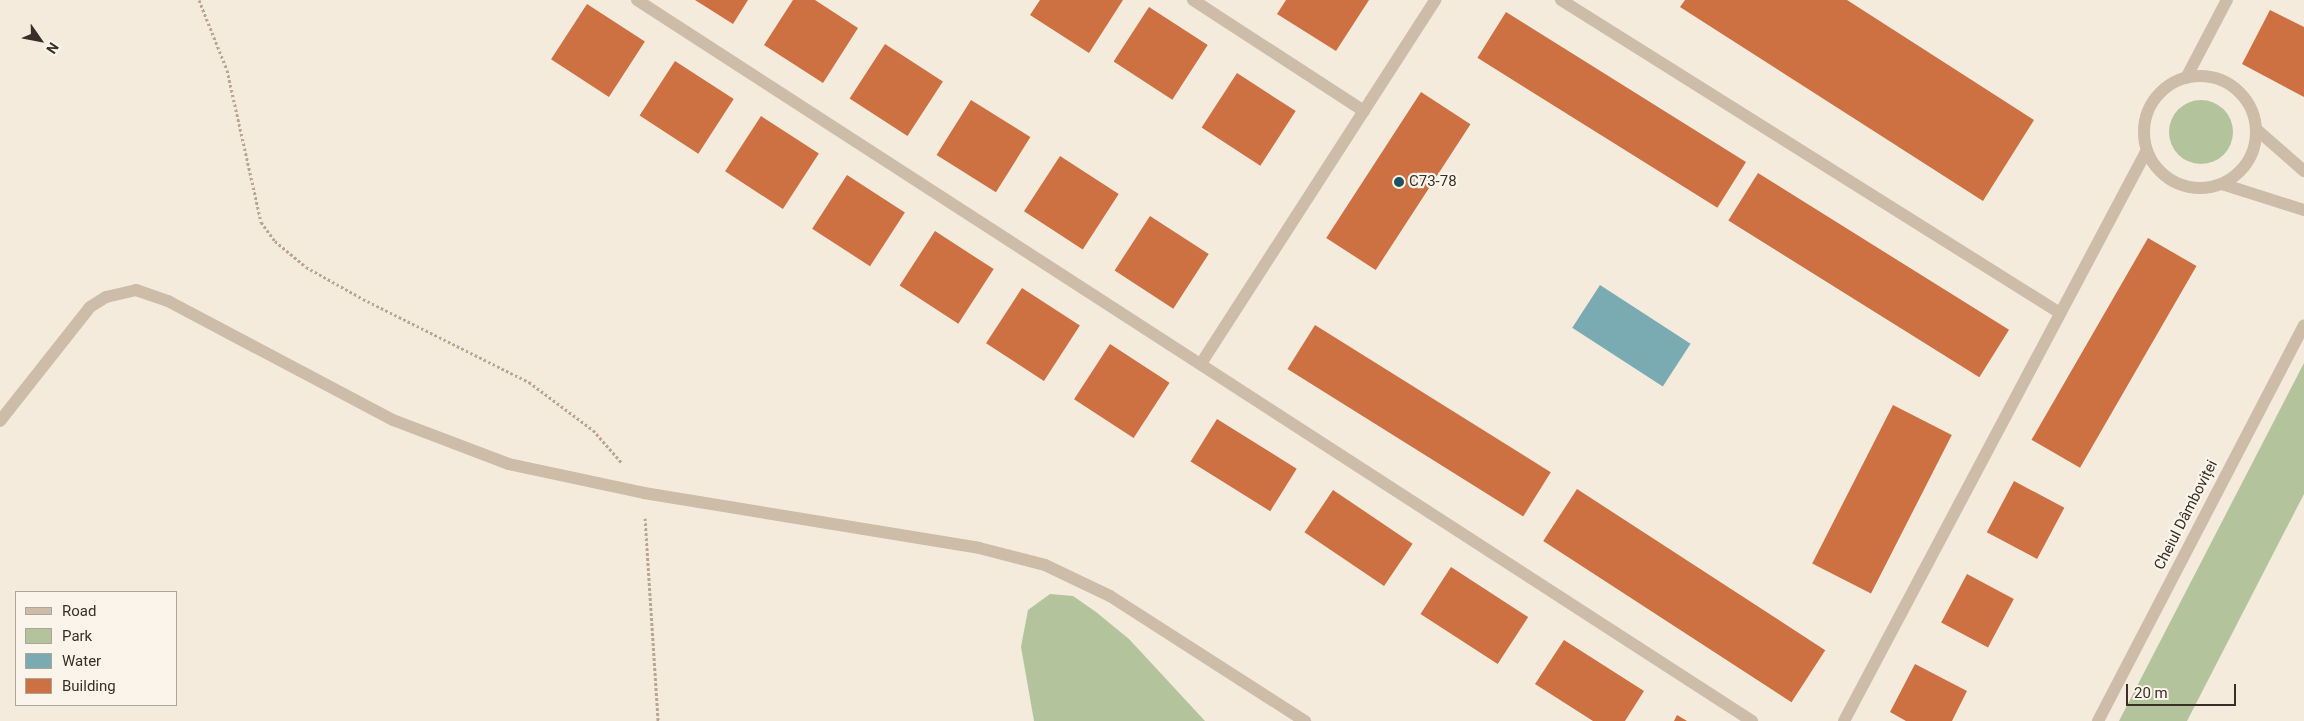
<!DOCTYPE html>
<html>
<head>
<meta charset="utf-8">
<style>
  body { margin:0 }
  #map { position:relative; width:2304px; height:721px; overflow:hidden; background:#f4ebdd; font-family:Roboto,sans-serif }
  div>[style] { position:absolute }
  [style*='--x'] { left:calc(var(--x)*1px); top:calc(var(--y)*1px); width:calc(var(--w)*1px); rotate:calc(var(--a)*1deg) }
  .green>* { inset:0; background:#b3c49c }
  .round { border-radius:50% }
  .water>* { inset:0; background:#7aabb3; transform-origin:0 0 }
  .building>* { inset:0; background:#cd7042; transform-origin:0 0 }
  .path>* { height:3px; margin-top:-1.5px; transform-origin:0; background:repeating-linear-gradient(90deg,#b9a692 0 2.5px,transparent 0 5px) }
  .minor>* { height:12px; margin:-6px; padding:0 6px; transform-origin:6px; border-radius:6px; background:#cdbca8 }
  .minor>.ring { margin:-6px; padding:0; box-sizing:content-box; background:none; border:12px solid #cdbca8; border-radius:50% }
  .tertiary>* { height:12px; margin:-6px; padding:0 6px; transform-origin:6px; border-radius:6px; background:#cdbca8 }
  .dots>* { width:14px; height:14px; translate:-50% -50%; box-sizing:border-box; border:2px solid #fbf4ea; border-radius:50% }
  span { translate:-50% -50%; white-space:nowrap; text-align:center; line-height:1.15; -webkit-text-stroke:4.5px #fbf4ea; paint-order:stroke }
  .poi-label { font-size:15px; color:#392f28 }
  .left { translate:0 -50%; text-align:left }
  .street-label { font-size:15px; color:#392f28 }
  .legend { position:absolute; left:15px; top:591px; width:162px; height:115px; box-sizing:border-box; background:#fbf4ea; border:1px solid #ada59c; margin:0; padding:6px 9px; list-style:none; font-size:15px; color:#392f28 }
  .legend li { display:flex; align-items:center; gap:10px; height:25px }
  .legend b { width:25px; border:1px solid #ada59c }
  .north { position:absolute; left:15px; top:15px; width:50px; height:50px; -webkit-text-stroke:4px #fbf4ea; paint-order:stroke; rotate:123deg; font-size:14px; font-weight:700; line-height:20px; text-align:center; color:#392f28 }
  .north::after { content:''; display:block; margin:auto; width:18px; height:22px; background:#392f28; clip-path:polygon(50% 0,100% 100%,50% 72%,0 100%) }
  .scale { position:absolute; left:2126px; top:684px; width:110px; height:22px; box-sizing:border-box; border:2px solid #392f28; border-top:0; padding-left:6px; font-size:15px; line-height:18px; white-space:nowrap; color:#392f28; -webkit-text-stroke:4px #fbf4ea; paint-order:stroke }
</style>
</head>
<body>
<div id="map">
  <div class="green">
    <div class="round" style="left:2169px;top:100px;width:64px;height:64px"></div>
    <div style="clip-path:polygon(2304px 363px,2304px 494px,2187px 721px,2119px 721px)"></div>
    <div style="clip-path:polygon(1050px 594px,1073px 596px,1096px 612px,1129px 639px,1205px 721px,1034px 721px,1021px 647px,1028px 610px)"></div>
  </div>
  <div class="water">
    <div style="left:1600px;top:285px;width:108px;height:51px;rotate:33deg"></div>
  </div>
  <div class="building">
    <div style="clip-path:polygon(695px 0,748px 0,733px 24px)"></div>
    <div style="clip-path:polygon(793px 0,815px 0,858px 28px,823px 83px,764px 45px)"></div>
    <div style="clip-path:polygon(1040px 0,1123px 0,1089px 53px,1030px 15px)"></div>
    <div style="clip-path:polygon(1286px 0,1369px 0,1336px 51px,1277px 14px)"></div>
    <div style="clip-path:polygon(1685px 0,1847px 0,2034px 120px,1983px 201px,1680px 7px)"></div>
    <div style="left:587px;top:4px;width:69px;height:66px;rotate:33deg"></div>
    <div style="left:1149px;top:7px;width:70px;height:65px;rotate:33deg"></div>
    <div style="clip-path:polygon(2270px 10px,2304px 27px,2304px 97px,2242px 64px)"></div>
    <div style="left:1506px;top:12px;width:283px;height:54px;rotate:32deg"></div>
    <div style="left:885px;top:44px;width:69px;height:65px;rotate:33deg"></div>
    <div style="left:675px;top:61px;width:70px;height:65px;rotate:33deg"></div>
    <div style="left:1237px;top:73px;width:70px;height:65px;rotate:33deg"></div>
    <div style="left:1421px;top:92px;width:59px;height:174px;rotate:33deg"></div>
    <div style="left:971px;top:100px;width:70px;height:65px;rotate:32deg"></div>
    <div style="left:761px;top:116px;width:69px;height:66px;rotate:33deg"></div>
    <div style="left:1060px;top:156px;width:70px;height:66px;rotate:33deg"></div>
    <div style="left:1758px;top:173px;width:296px;height:56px;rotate:32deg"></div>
    <div style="left:847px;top:175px;width:69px;height:64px;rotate:33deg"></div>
    <div style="left:1150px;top:216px;width:70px;height:65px;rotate:33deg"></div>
    <div style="left:935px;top:231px;width:70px;height:65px;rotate:33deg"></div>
    <div style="left:2148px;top:238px;width:56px;height:233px;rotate:30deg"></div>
    <div style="left:1022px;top:288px;width:69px;height:66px;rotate:33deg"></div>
    <div style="left:1315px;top:325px;width:278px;height:52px;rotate:32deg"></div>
    <div style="left:1110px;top:344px;width:71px;height:66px;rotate:33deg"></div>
    <div style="left:1893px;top:405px;width:66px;height:178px;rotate:27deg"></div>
    <div style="left:1217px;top:419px;width:94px;height:50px;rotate:32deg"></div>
    <div style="left:2014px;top:481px;width:57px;height:58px;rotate:28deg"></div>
    <div style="left:1577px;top:489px;width:296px;height:62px;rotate:33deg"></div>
    <div style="left:1333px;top:490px;width:96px;height:51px;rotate:34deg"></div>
    <div style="left:1451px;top:567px;width:92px;height:56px;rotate:33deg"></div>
    <div style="left:1967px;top:574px;width:53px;height:55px;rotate:28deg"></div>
    <div style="clip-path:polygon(1564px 640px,1644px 691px,1625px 721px,1593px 721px,1535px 684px)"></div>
    <div style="clip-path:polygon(1915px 664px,1967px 691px,1952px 721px,1906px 721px,1890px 712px)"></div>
    <div style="clip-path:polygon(1677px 715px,1687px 721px,1674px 721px)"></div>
  </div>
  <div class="path">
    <div style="--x:199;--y:0;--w:75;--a:68.2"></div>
    <div style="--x:227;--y:70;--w:156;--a:77.4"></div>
    <div style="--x:261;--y:222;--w:24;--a:54"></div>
    <div style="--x:275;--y:241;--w:40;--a:40"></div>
    <div style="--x:306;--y:267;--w:65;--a:29.3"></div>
    <div style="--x:363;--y:299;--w:186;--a:26.6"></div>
    <div style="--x:529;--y:382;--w:80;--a:36.9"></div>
    <div style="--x:593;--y:430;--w:43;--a:48.8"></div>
    <div style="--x:645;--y:518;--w:203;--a:86.3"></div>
  </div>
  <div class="minor">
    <div style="--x:637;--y:0;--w:1328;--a:32.89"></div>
    <div style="--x:1193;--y:0;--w:204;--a:33"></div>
    <div style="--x:1561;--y:0;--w:589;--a:32.1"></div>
    <div class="ring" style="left:2144px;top:76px;width:100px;height:100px"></div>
    <div style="--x:2186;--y:78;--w:88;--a:-62.3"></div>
    <div style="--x:2256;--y:129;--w:64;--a:41.2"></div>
    <div style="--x:2222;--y:184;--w:86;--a:17.6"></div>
    <div style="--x:1202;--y:362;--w:431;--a:-57.2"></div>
    <div style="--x:0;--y:421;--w:145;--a:-51.7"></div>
    <div style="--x:90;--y:307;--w:19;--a:-32"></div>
    <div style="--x:106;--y:297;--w:31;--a:-13"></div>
    <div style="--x:136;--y:290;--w:34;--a:19"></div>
    <div style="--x:168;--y:301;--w:255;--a:27.9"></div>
    <div style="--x:393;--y:420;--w:124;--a:20.8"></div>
    <div style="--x:509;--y:464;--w:138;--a:12.1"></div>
    <div style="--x:644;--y:493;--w:339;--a:9.3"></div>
    <div style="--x:979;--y:548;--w:68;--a:14.4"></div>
    <div style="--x:1045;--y:565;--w:72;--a:25.5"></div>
    <div style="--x:1110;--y:596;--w:232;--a:32.7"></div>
    <div style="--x:1844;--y:721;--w:646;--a:-62.05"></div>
  </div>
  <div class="tertiary">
    <div style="--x:2098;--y:721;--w:446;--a:-62.5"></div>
  </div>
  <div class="dots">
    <div style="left:1399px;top:182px;background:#1b535e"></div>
  </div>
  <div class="poi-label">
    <span class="left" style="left:1409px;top:182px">C73-78</span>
  </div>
  <div class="street-label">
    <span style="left:2186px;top:515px;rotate:-63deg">Cheiul Dâmboviței</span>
  </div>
  <ul class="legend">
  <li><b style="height:6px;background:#cdbca8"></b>Road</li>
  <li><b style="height:14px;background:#b3c49c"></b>Park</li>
  <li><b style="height:14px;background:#7aabb3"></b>Water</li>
  <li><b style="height:14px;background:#cd7042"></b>Building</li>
  </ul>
  <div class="north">N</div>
  <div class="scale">20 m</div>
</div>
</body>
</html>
